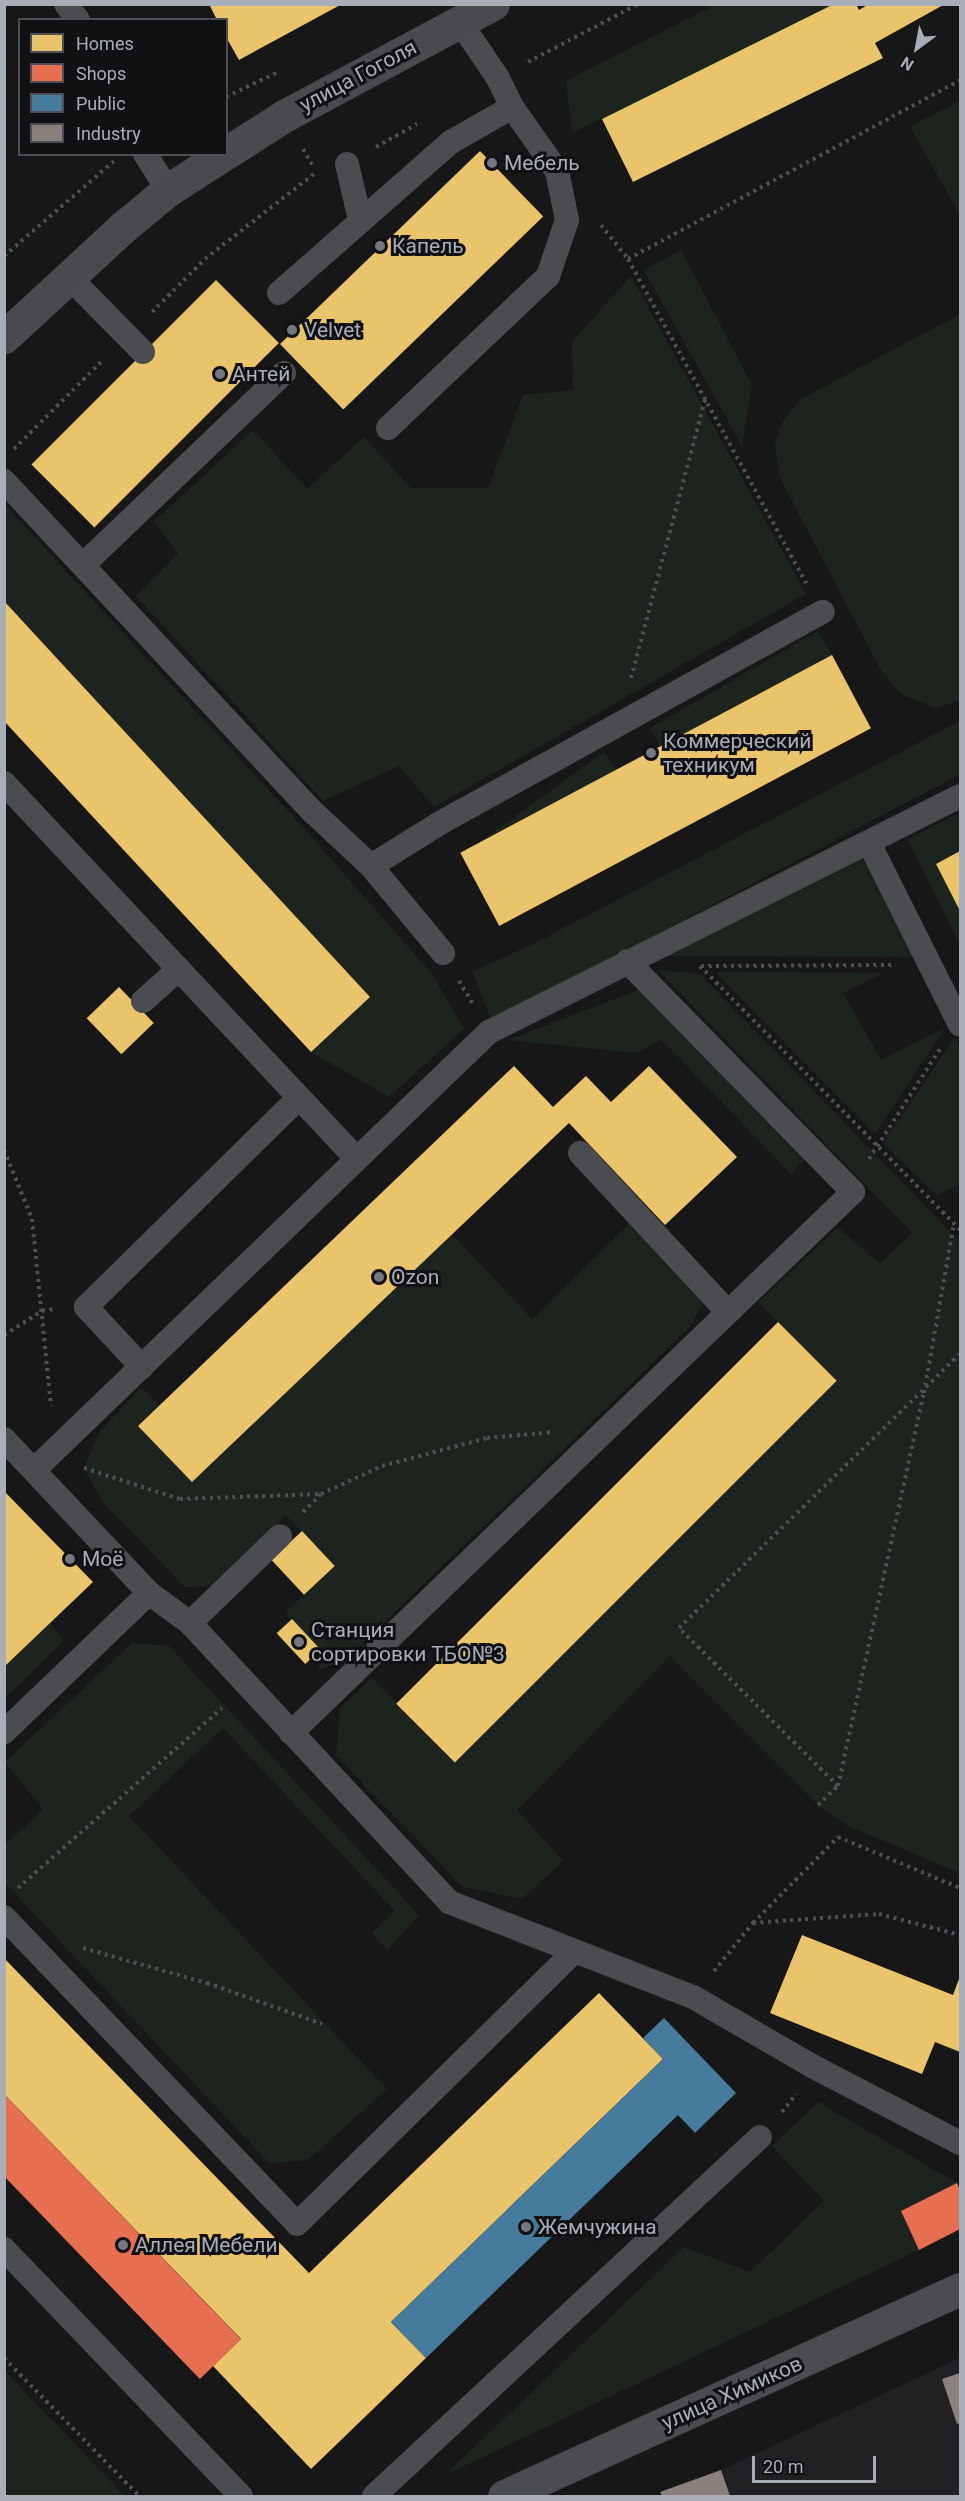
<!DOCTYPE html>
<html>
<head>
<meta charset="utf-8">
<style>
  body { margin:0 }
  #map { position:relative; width:965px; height:2501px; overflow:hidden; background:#171717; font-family:Roboto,sans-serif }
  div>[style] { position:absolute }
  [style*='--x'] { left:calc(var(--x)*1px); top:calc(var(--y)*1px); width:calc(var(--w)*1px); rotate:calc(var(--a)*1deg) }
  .built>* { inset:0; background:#212123 }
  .green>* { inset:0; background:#1d241e; transform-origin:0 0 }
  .homes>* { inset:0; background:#e9c46a; transform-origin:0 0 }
  .shops>* { inset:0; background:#e76f51; transform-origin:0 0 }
  .public>* { inset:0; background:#457b9d }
  .industry>* { inset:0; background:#8a817c }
  .path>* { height:4px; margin-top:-2px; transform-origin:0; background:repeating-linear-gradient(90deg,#4d4e52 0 3px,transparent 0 7.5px) }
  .lane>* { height:24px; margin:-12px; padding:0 12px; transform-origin:12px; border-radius:12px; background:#4b4c50 }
  .street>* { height:33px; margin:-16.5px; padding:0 16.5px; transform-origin:16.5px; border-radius:16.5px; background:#4b4c50 }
  .secondary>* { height:33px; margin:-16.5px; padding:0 16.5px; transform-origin:16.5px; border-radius:16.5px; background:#4a4a4e }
  .dots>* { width:16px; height:16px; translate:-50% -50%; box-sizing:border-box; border:3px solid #111113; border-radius:50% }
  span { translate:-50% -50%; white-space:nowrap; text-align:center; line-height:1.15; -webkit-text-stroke:6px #111113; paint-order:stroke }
  .street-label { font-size:21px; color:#a8adb8 }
  .poi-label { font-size:21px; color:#a8adb8 }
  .left { translate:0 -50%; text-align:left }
  .frame { position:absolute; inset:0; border:6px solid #a8adb8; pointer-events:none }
  .legend { position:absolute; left:18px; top:18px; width:210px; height:138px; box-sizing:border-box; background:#111113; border:2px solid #4d4f55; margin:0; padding:8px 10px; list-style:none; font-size:18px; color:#a8adb8 }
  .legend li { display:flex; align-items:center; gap:12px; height:30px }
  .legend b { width:30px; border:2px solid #4d4f55 }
  .north { position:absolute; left:887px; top:18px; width:60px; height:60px; -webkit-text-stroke:4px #111113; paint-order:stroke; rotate:212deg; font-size:16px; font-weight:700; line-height:24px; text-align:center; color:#a8adb8 }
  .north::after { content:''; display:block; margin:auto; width:21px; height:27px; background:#a8adb8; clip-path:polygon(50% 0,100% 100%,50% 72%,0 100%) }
  .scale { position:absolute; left:752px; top:2456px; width:124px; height:27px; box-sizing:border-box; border:3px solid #a8adb8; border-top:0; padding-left:8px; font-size:18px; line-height:21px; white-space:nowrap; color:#a8adb8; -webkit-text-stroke:4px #111113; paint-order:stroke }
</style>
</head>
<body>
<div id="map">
  <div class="built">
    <div style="clip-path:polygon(960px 2358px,960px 2496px,730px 2496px,721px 2470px)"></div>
  </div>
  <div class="green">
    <div style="clip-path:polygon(714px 5px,834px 5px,572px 133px,566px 81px)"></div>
    <div style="clip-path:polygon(960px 101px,960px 215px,910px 127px)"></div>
    <div style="clip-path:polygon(681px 250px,752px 385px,742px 446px,644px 270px)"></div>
    <div style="clip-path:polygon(631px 276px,806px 594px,434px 807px,399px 766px,323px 801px,136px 596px,178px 553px,154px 522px,253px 430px,307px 489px,364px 437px,411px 488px,488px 488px,523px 395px,573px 390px,572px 342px)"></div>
    <div style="clip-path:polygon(960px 314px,960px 700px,935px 708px,901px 694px,882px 672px,779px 476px,775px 443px,783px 421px,801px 399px)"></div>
    <div style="clip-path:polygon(5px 505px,301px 825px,432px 974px,464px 1029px,389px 1097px,311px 1052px,370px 997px,5px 601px)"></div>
    <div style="left:818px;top:631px;width:28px;height:194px;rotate:60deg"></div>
    <div style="clip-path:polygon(960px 721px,960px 774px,492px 1022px,472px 972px,533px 944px)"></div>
    <div style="left:604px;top:752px;width:24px;height:171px;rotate:54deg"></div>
    <div style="clip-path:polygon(960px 812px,960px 851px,936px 864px,960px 911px,960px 945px,908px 840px)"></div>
    <div style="clip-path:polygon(862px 858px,913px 957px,652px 956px)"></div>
    <div style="clip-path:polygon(658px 970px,700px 974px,960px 1242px,960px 1873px,846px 1825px,818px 1805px,670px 1656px,517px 1810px,563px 1861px,522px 1899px,463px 1887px,336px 1756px,340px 1708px,372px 1678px,452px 1760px,836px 1381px,758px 1302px,838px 1227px,880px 1264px,912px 1233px)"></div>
    <div style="clip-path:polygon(715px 972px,883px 973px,843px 993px,881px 1060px,945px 1028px,875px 1134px)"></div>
    <div style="clip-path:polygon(638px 990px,806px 1159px,791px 1174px,661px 1039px,637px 1053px,508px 1040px)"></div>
    <div style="clip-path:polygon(955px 1037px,960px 1048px,960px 1184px,937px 1195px,883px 1143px)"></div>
    <div style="clip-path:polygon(630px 1223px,691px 1286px,702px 1306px,688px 1329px,344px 1661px,317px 1670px,327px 1656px,285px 1613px,334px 1566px,286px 1515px,213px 1586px,185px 1587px,103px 1503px,84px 1468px,99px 1433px,141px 1387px,159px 1405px,138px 1426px,192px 1482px,452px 1234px,532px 1319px)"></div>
    <div style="clip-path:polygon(50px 1623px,64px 1641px,5px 1698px,5px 1667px)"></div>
    <div style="clip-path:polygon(132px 1643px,169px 1646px,419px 1915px,387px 1950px,372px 1933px,395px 1911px,223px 1728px,129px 1816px,387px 2089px,308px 2160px,269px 2163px,5px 1883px,5px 1845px,43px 1809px,5px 1762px)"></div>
    <div style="clip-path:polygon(818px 2102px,957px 2183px,901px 2211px,919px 2250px,445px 2475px,684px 2247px,750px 2272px,824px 2201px,772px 2146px)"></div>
    <div style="clip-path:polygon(5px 2371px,125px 2496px,5px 2496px)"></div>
  </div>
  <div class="homes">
    <div style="clip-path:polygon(209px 4px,342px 4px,239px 60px,226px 37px,226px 20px,217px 20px)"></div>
    <div style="clip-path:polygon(834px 4px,856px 4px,859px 10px,869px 4px,945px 4px,875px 43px,883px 58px,633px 182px,602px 119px)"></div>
    <div style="left:480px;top:151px;width:91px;height:278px;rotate:46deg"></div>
    <div style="left:216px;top:280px;width:89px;height:261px;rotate:45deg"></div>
    <div style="clip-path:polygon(4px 601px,370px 997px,311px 1052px,4px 721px)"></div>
    <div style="left:832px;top:655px;width:83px;height:421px;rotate:62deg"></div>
    <div style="clip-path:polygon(960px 851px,960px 911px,936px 864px)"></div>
    <div style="left:119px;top:987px;width:50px;height:45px;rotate:46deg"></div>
    <div style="clip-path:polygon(514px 1066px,553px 1107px,586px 1076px,611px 1102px,649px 1066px,737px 1157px,665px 1225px,569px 1123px,192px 1482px,138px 1426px)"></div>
    <div style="left:778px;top:1322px;width:83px;height:540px;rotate:45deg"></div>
    <div style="clip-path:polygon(4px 1491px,93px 1582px,4px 1667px)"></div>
    <div style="left:302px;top:1531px;width:48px;height:42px;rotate:47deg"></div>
    <div style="left:292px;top:1619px;width:42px;height:21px;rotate:47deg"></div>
    <div style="clip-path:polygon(802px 1935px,953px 1995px,960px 1976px,960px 2052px,935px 2042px,922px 2074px,770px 2013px)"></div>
    <div style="clip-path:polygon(4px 1958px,309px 2273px,599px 1993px,663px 2059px,391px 2322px,426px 2358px,311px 2469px,213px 2366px,241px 2339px,4px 2094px)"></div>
  </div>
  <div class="shops">
    <div style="left:4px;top:2094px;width:341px;height:57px;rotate:46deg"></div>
    <div style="clip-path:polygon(957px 2183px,960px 2190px,960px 2229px,919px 2250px,901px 2211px)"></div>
  </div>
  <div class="public">
    <div style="clip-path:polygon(664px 2018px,736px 2093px,695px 2133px,678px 2115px,426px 2358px,391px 2322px,663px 2059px,643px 2038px)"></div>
  </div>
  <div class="industry">
    <div style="clip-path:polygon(960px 2373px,960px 2423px,957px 2424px,942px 2379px)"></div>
    <div style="clip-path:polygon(721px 2470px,730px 2496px,662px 2496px,660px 2492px)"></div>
  </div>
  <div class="path">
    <div style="--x:528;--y:62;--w:124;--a:-27.8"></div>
    <div style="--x:226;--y:97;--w:60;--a:-25.7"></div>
    <div style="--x:376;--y:147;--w:47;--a:-29.3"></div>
    <div style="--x:303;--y:149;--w:20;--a:60"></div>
    <div style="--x:601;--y:225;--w:43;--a:51.5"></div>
    <div style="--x:628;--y:259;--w:370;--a:61.2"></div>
    <div style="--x:4;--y:256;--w:145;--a:-40.8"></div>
    <div style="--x:628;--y:259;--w:377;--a:-28.3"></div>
    <div style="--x:152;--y:312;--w:75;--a:-45"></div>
    <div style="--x:205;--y:259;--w:140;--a:-38"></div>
    <div style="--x:14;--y:449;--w:127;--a:-45"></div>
    <div style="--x:631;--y:678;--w:289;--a:-75.1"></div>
    <div style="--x:700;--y:966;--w:371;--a:45.4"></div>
    <div style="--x:701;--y:966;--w:191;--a:-0.3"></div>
    <div style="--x:459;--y:981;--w:26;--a:59"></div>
    <div style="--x:4;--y:1150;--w:74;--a:67.9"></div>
    <div style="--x:32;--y:1219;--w:188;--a:84.2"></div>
    <div style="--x:869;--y:1159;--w:131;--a:-57.2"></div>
    <div style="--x:4;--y:1335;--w:45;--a:-32.3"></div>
    <div style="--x:42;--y:1311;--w:12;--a:-9"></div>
    <div style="--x:84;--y:1468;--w:101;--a:17.9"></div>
    <div style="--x:180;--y:1499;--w:141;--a:-2"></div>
    <div style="--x:303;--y:1512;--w:25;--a:-45"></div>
    <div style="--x:321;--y:1494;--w:67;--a:-24.7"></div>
    <div style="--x:382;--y:1466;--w:109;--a:-14.9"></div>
    <div style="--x:487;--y:1438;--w:67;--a:-5.1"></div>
    <div style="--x:838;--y:1786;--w:224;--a:-135.2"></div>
    <div style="--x:679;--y:1628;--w:392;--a:-44.3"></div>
    <div style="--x:818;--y:1805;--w:28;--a:-44"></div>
    <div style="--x:838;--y:1786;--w:402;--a:-77.7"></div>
    <div style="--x:924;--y:1393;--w:173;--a:-80"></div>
    <div style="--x:18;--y:1888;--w:272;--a:-41.4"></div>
    <div style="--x:753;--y:1923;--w:126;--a:-4.1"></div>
    <div style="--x:879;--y:1914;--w:84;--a:14.5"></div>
    <div style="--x:83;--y:1948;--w:129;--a:15.8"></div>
    <div style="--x:207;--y:1983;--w:122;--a:19.6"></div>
    <div style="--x:714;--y:1971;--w:62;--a:-50.9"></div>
    <div style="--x:753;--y:1923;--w:121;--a:-45.3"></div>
    <div style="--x:838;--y:1837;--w:132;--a:22.7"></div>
    <div style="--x:782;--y:2112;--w:23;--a:-52"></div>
    <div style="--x:4;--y:2358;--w:193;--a:45.6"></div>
  </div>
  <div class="lane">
    <div style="--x:66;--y:4;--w:20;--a:53"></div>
    <div style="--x:145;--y:154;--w:43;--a:57.4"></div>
    <div style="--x:347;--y:164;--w:57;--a:76.9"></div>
    <div style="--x:70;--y:278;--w:104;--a:45.4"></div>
    <div style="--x:279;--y:293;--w:229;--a:-41.3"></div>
    <div style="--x:451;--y:142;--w:70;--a:-29.8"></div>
    <div style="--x:388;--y:428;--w:221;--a:-43.5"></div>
    <div style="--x:548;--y:276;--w:59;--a:-71.3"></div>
    <div style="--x:567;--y:220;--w:50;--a:-101.5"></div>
    <div style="--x:557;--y:171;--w:78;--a:-125.1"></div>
    <div style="--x:512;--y:107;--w:32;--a:-116"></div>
    <div style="--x:498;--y:78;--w:68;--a:-124.2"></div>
    <div style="--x:4;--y:481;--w:453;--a:47"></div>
    <div style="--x:313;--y:812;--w:79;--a:43"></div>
    <div style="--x:371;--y:866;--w:113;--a:50.4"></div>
    <div style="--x:83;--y:565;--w:278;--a:-43.7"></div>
    <div style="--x:4;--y:783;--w:513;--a:46.82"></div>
    <div style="--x:869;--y:843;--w:203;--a:63.4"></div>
    <div style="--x:371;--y:866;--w:81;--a:-31.9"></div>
    <div style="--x:440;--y:823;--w:437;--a:-28.9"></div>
    <div style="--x:143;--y:1001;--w:48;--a:-41.6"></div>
    <div style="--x:580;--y:1153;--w:216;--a:47.1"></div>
    <div style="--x:142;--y:1367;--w:82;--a:-133"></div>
    <div style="--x:86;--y:1307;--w:298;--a:-44.5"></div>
    <div style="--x:4;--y:1439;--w:212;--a:46.7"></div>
    <div style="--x:149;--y:1593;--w:51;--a:36.2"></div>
    <div style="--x:190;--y:1623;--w:381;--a:47.1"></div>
    <div style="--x:449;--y:1902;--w:262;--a:21.3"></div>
    <div style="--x:693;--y:1997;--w:138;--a:30.1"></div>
    <div style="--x:812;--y:2066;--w:167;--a:27.5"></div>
    <div style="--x:34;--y:1470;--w:632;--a:-43.91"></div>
    <div style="--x:489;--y:1032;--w:527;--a:-26.61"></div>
    <div style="--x:190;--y:1623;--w:125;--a:-44"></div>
    <div style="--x:4;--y:1732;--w:201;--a:-43.8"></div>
    <div style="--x:291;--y:1733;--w:780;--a:-43.91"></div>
    <div style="--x:853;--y:1192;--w:323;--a:-134.4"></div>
    <div style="--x:4;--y:1917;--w:424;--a:46.3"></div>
    <div style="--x:297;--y:2224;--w:388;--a:-44.5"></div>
    <div style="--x:4;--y:2249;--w:342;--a:46.2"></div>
    <div style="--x:374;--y:2496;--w:527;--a:-42.92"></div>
  </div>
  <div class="street">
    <div style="--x:504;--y:2496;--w:501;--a:-24.42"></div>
  </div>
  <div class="secondary">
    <div style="--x:226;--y:153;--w:69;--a:-32.5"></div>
    <div style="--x:284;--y:116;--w:237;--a:-28.2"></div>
    <div style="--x:4;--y:337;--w:161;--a:-42.7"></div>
    <div style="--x:122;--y:228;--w:60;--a:-39.6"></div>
    <div style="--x:168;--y:190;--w:67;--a:-32.7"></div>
  </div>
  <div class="dots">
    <div style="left:492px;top:163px;background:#757880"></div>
    <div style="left:380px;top:246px;background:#757880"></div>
    <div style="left:292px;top:330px;background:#757880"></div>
    <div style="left:220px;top:374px;background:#757880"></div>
    <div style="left:651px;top:753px;background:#757880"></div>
    <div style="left:379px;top:1277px;background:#757880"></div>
    <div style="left:70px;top:1559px;background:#757880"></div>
    <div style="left:299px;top:1642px;background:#757880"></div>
    <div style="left:526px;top:2227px;background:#757880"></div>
    <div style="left:123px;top:2245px;background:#757880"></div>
  </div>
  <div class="street-label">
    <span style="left:358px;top:76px;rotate:-28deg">улица Гоголя</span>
    <span style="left:732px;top:2393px;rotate:-24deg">улица Химиков</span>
  </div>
  <div class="poi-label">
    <span class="left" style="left:504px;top:163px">Мебель</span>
    <span class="left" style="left:392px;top:246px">Капель</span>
    <span class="left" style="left:304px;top:330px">Velvet</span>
    <span class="left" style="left:232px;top:374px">Антей</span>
    <span class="left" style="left:663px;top:753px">Коммерческий<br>техникум</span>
    <span class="left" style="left:391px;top:1277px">Ozon</span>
    <span class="left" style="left:82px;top:1559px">Моё</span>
    <span class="left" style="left:311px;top:1642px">Станция<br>сортировки ТБО№3</span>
    <span class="left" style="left:538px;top:2227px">Жемчужина</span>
    <span class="left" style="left:135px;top:2245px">Аллея Мебели</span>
  </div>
  <div class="frame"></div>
  <ul class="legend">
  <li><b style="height:16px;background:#e9c46a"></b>Homes</li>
  <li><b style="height:16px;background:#e76f51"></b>Shops</li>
  <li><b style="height:16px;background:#457b9d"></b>Public</li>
  <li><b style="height:16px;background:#8a817c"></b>Industry</li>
  </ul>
  <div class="north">N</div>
  <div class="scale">20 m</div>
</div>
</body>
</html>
